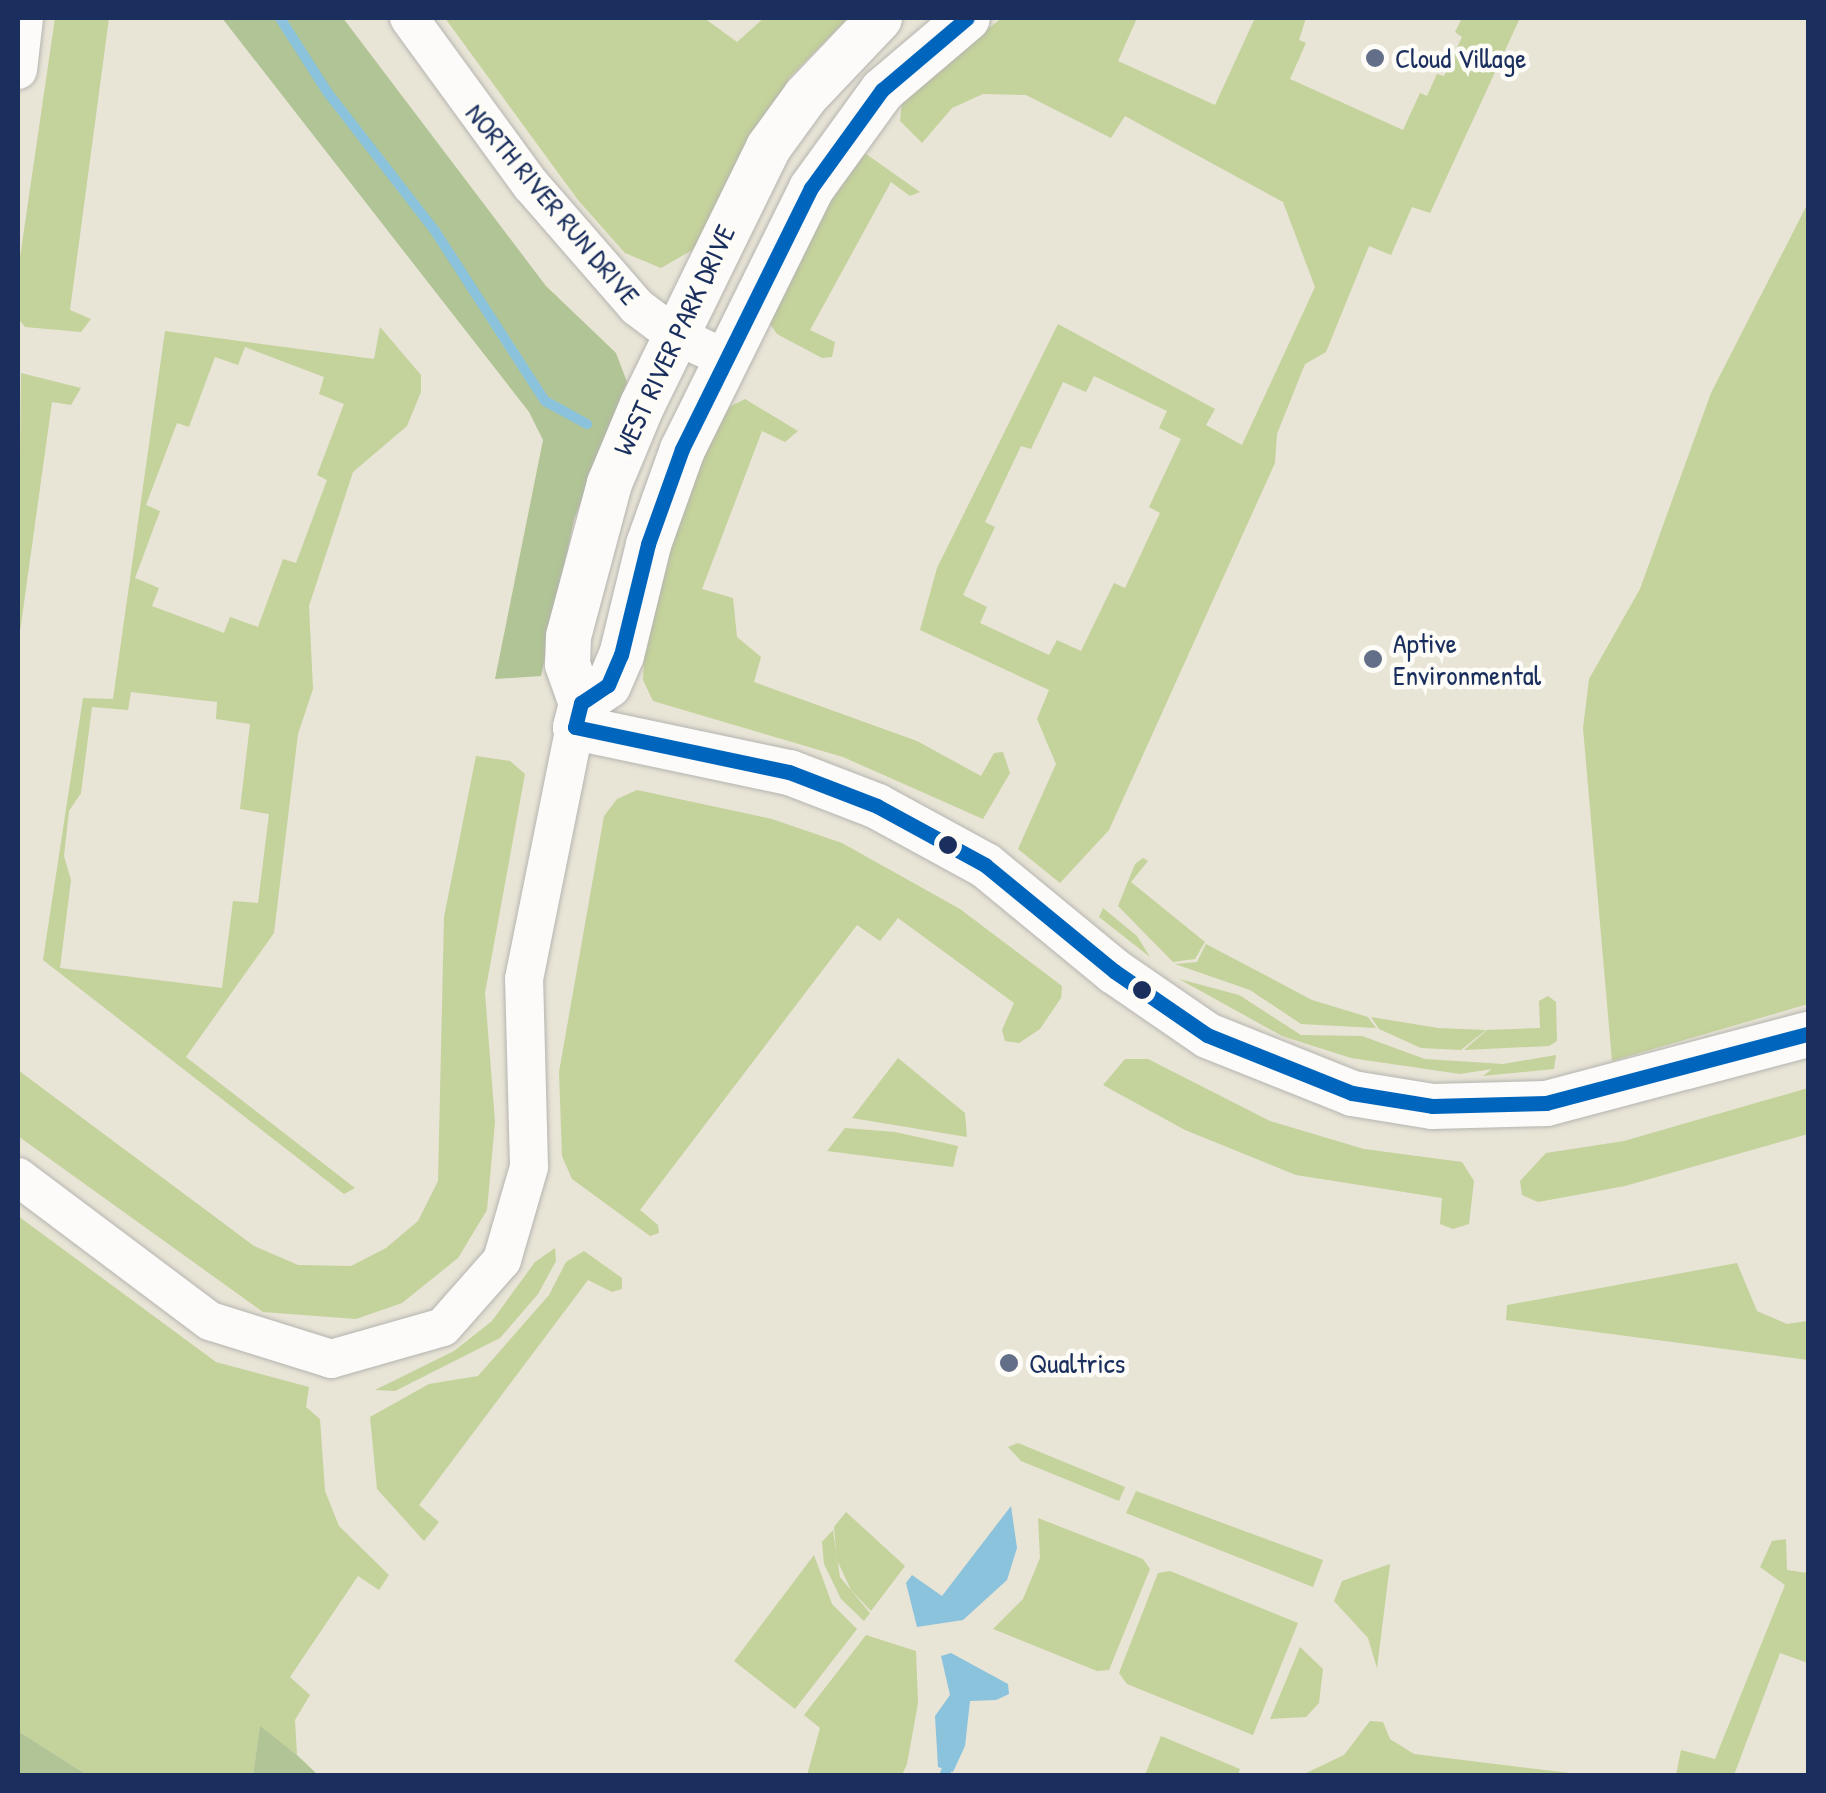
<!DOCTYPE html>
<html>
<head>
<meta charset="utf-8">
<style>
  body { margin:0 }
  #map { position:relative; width:1826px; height:1793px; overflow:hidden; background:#e8e4d6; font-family:"Patrick Hand",sans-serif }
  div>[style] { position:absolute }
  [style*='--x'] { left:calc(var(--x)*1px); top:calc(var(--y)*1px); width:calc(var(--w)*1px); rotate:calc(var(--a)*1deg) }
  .green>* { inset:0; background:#c4d29b }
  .forest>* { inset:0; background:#b1c495 }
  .water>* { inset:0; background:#8bc2dc }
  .stream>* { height:10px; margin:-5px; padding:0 5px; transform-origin:5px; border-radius:5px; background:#8bc2dc }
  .roads { filter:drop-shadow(0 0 2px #b5b4b0) drop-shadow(0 0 2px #b5b4b0) }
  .minor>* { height:38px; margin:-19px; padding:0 19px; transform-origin:19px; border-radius:19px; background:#fcfbf9 }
  .tertiary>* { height:45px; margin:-22.5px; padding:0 22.5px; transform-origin:22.5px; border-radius:22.5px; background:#fcfbf9 }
  .bus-1>* { height:15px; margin:-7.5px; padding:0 7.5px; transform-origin:7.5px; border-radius:7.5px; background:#0065bd }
  .dots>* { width:28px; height:28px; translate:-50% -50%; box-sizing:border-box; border:5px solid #fdfcf7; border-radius:50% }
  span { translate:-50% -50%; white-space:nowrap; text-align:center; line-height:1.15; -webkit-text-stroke:9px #fdfcf7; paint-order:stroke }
  .poi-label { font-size:28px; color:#1b2f5e }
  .left { translate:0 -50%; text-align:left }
  .street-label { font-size:28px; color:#1b2f5e }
  .frame { position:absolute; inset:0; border:20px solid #1b2f5e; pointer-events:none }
</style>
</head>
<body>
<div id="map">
  <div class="green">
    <div style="clip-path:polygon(55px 18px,109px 18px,70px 310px,91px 319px,81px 332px,25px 327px,18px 318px,18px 271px)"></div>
    <div style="clip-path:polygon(445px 18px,704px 18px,737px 42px,764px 18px,848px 18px,790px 77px,694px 249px,661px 268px,625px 253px,578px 200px)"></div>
    <div style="clip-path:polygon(evenodd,1002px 18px,1137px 18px,1118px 61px,1215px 105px,1255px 18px,1306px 18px,1299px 40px,1306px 43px,1290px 79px,1403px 130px,1420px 93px,1427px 96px,1437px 74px,1444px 76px,1462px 37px,1455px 32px,1462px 18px,1520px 18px,1430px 213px,1412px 207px,1391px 255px,1369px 246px,1326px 352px,1305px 364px,1277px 434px,1275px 463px,1109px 830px,1060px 883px,1018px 849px,1056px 764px,1037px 719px,1049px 690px,920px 630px,937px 568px,1058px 324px,1215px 409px,1206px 425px,1242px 445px,1315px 287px,1283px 202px,1125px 116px,1111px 138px,1026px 95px,983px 94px,952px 108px,922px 143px,900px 121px,903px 94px,1002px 18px,1094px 376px,1167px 411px,1159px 428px,1181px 439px,1149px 507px,1160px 513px,1125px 588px,1114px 583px,1081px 651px,1057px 640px,1049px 655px,980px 623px,987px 607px,963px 595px,995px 527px,985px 522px,1021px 446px,1031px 449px,1063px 382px,1086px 392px,1094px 376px)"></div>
    <div style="clip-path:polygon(866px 154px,920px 192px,910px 196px,891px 182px,810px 330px,835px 342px,832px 357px,822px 358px,777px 334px,768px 321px,849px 165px)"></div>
    <div style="clip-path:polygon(1808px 203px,1808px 1004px,1612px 1061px,1583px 728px,1589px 679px,1640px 589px,1711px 393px)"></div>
    <div style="clip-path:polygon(evenodd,380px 327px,421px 375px,421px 392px,407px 426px,353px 472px,309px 606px,313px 689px,298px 734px,274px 933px,186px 1057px,355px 1188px,344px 1194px,43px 960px,83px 698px,113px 699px,165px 331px,374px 359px,380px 327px,245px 347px,324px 377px,319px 394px,344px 404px,317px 475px,327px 480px,296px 563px,283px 559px,258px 627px,230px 617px,224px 633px,152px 606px,159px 588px,135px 578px,160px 511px,146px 505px,177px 423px,189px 427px,215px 357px,238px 365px,245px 347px,380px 327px,131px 692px,217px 702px,216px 719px,250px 724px,240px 809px,269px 814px,258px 903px,233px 901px,222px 988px,60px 968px,71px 880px,64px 856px,69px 811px,81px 793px,92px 707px,128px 710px,131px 692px)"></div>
    <div style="clip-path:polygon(21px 373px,81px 388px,71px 405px,52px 402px,18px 646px)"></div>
    <div style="clip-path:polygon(745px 399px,798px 431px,785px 442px,762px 431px,702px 589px,733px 598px,737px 637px,761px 657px,754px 682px,917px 741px,981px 776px,994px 753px,1003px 752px,1010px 773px,983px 819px,843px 757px,653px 701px,643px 680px,644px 658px,681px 508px,725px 409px)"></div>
    <div style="clip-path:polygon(476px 756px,510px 761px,525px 774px,485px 993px,495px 1122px,487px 1210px,458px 1258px,402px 1303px,356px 1319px,263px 1312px,18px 1136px,18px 1070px,254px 1246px,298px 1265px,351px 1266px,386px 1248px,418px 1221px,438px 1181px,444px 917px)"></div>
    <div style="clip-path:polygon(637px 790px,772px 819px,842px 843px,960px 909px,1062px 986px,1061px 998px,1040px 1029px,1019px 1043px,1005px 1041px,1002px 1030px,1014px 1003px,898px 918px,880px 941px,857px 925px,640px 1210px,658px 1225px,659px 1233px,650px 1236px,572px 1179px,562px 1156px,559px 1072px,604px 816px,617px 799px)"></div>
    <div style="clip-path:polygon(1143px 858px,1148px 861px,1131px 882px,1205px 942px,1195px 959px,1173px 962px,1118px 906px,1135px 864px)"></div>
    <div style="clip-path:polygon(1103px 908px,1137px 936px,1150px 957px,1099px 917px)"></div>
    <div style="clip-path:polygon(1206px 944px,1312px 1000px,1368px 1017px,1376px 1028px,1301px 1024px,1250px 990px,1175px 964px,1197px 962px)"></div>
    <div style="clip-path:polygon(1179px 979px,1239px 995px,1301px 1035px,1362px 1036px,1425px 1059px,1503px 1064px,1556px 1055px,1554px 1069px,1483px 1076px,1492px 1069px,1460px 1074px,1351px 1058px,1282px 1036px)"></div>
    <div style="clip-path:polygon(1548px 996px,1556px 1002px,1557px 1041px,1549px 1046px,1464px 1050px,1487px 1030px,1540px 1028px,1539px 1001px)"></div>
    <div style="clip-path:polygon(1371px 1017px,1438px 1028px,1486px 1030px,1461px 1050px,1421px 1048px,1379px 1029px)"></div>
    <div style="clip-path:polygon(898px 1058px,965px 1113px,967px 1137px,852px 1118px)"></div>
    <div style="clip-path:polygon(1125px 1059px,1148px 1059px,1270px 1121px,1364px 1149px,1462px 1162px,1474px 1181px,1469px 1224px,1453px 1229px,1440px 1224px,1442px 1198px,1296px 1175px,1185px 1130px,1103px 1085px)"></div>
    <div style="clip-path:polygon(1808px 1088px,1808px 1134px,1625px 1186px,1538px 1202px,1522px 1195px,1520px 1181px,1546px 1153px,1624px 1141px)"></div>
    <div style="clip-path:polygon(845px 1128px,895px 1132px,958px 1146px,953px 1167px,827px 1151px)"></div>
    <div style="clip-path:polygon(18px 1216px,216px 1362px,309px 1387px,306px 1407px,320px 1419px,325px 1491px,339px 1526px,389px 1575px,379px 1590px,358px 1576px,290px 1677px,310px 1695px,295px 1720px,297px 1755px,260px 1727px,253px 1775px,87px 1775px,18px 1731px)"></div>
    <div style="clip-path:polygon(555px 1248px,556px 1261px,538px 1294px,500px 1338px,395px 1391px,375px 1390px,454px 1351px,492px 1321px,535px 1262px)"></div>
    <div style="clip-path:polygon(584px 1251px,622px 1278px,622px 1289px,612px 1292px,588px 1280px,419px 1505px,439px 1522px,424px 1541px,377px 1489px,370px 1417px,429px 1384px,478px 1376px,549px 1295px,566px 1262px)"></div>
    <div style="clip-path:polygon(1737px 1263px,1757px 1311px,1787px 1324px,1807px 1321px,1808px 1360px,1506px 1320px,1507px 1305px)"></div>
    <div style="clip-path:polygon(1018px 1443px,1125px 1487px,1119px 1501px,1021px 1461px,1008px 1447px)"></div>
    <div style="clip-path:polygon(1136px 1491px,1323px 1560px,1313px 1587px,1126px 1513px)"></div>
    <div style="clip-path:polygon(846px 1512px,905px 1566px,871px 1611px,851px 1590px,837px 1560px,834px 1527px)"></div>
    <div style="clip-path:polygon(1038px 1518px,1143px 1559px,1150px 1569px,1109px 1670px,1097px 1671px,993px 1629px,1023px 1599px,1040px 1558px)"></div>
    <div style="clip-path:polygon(833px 1530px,840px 1577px,870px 1613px,864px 1621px,841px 1599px,824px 1564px,822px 1542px)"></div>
    <div style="clip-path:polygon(1786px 1539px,1787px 1570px,1808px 1573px,1808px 1663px,1780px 1653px,1734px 1775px,1676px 1775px,1681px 1750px,1715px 1759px,1785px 1585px,1760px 1567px,1772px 1541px)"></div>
    <div style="clip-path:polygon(814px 1555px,832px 1604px,857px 1629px,795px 1709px,734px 1661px)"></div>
    <div style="clip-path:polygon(1390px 1564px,1377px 1668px,1368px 1638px,1334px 1601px,1342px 1581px)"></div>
    <div style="clip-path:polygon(1170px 1571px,1298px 1623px,1253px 1735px,1127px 1684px,1119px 1673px,1158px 1573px)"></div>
    <div style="clip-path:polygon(866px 1635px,916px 1651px,918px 1703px,907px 1764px,902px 1775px,807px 1775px,820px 1728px,804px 1715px)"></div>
    <div style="clip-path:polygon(1300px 1647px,1323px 1669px,1319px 1703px,1306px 1717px,1270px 1719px)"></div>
    <div style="clip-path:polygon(1370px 1721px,1383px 1722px,1390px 1739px,1414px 1754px,1586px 1775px,1302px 1775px,1344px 1755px)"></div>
    <div style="clip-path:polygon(1161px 1736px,1240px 1769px,1238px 1775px,1145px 1775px)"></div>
  </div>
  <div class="forest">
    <div style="clip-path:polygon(222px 18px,343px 18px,546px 286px,616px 353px,627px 382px,574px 520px,541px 676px,495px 679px,543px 440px,529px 412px)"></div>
    <div style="clip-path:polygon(260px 1726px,297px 1755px,318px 1775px,253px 1775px)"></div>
    <div style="clip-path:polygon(18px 1731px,87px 1775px,18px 1775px)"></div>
  </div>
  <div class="water">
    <div style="clip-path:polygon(1011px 1506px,1017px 1548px,1007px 1580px,963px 1620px,917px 1627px,906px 1583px,912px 1575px,942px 1596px)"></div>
    <div style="clip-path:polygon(951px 1653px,1008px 1684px,1009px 1694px,996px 1700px,970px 1701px,965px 1746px,953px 1772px,938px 1767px,935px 1716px,950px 1695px,941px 1656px)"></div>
  </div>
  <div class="stream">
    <div style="--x:280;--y:18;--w:89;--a:57.4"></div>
    <div style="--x:328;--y:93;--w:175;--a:52.2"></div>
    <div style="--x:435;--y:231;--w:202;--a:57.1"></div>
    <div style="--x:545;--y:401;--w:48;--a:28.7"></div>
    <div style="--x:944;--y:1776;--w:8;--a:-67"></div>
  </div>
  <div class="roads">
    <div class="minor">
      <div style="--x:409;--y:18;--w:207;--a:53.9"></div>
      <div style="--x:531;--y:185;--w:162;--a:49"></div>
      <div style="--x:637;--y:307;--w:45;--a:36.9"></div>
      <div style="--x:673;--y:334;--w:57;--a:24.8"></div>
      <div style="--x:18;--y:70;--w:52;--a:-83.4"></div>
      <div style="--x:18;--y:1177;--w:240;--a:36.9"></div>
      <div style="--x:210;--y:1321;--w:127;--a:17.4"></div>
      <div style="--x:331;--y:1359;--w:116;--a:-15.9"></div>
      <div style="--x:443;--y:1327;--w:89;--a:-48.6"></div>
      <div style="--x:502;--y:1260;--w:97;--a:-73.8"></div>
      <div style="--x:529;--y:1167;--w:188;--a:-91.5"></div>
      <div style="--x:524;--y:979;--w:257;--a:-78.6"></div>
    </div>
    <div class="tertiary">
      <div style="--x:879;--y:18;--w:108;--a:133.5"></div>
      <div style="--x:805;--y:96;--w:63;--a:126"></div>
      <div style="--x:768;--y:147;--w:286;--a:116.1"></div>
      <div style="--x:642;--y:404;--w:86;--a:112.7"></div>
      <div style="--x:609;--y:483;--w:158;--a:105"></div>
      <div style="--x:568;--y:636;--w:28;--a:92"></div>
      <div style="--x:567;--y:664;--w:41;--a:70.3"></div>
      <div style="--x:581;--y:703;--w:25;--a:104"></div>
      <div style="--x:575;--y:727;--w:219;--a:11.9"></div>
      <div style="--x:789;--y:772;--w:94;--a:21.1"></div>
      <div style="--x:877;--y:806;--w:123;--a:28.6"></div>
      <div style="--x:985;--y:865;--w:167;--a:39.4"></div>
      <div style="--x:1114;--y:971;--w:113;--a:34.5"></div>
      <div style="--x:1207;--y:1035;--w:156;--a:21.8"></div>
      <div style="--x:1352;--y:1093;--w:81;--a:9.2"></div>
      <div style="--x:1432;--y:1106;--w:114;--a:-1.5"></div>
      <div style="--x:1546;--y:1103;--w:271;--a:-14.8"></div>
      <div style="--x:581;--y:703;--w:32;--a:-34"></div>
      <div style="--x:608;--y:685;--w:33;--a:-67"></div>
      <div style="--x:621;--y:655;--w:114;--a:-76.3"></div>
      <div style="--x:648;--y:544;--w:101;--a:-70.3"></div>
      <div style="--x:682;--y:449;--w:291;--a:-63.7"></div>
      <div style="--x:811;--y:188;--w:121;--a:-54.1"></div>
      <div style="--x:882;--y:90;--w:111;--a:-40.3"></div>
    </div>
  </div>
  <div class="bus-1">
    <div style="--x:575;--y:727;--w:219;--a:11.9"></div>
    <div style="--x:789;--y:772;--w:94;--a:21.1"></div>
    <div style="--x:877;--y:806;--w:123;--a:28.6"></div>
    <div style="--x:985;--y:865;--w:167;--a:39.4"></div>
    <div style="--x:1114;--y:971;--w:113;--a:34.5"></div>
    <div style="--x:1207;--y:1035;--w:156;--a:21.8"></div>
    <div style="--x:1352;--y:1093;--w:81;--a:9.2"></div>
    <div style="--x:1432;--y:1106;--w:114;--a:-1.5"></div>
    <div style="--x:1546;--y:1103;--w:271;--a:-14.8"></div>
    <div style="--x:575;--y:727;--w:25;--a:-76"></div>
    <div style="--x:581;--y:703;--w:32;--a:-34"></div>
    <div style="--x:608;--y:685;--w:33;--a:-67"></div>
    <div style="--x:621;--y:655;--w:114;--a:-76.3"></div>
    <div style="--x:648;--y:544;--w:101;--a:-70.3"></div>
    <div style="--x:682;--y:449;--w:291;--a:-63.7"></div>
    <div style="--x:811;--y:188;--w:121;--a:-54.1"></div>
    <div style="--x:882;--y:90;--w:111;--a:-40.3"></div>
  </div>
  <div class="dots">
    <div style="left:1375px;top:58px;background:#636e88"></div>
    <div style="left:1373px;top:659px;background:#636e88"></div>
    <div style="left:948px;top:845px;background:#1b2f5e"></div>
    <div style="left:1142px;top:990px;background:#1b2f5e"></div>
    <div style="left:1009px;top:1363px;background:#636e88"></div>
  </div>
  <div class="poi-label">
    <span class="left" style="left:1395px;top:58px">Cloud Village</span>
    <span class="left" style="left:1393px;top:659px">Aptive<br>Environmental</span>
    <span class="left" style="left:1029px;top:1363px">Qualtrics</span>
  </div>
  <div class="street-label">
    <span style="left:553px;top:204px;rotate:50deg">NORTH RIVER RUN DRIVE</span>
    <span style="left:674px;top:340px;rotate:-65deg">WEST RIVER PARK DRIVE</span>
  </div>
  <div class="frame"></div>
</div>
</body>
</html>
